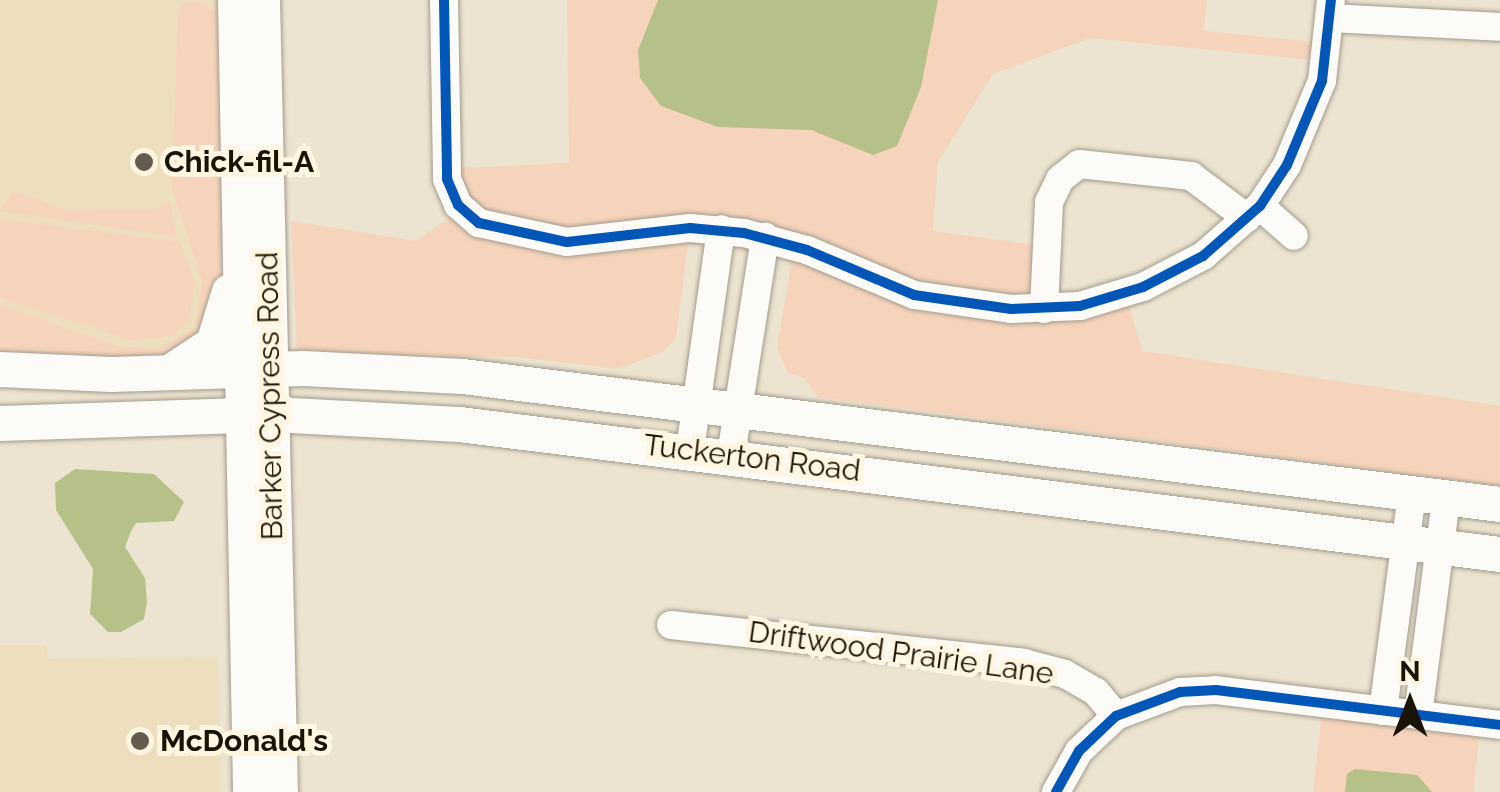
<!DOCTYPE html>
<html>
<head>
<meta charset="utf-8">
<style>
  body { margin:0 }
  #map { position:relative; width:1500px; height:792px; overflow:hidden; background:#ece3d0; font-family:Raleway,sans-serif }
  div>[style] { position:absolute }
  [style*='--x'] { left:calc(var(--x)*1px); top:calc(var(--y)*1px); width:calc(var(--w)*1px); rotate:calc(var(--a)*1deg) }
  .built>* { inset:0; background:#eddebe }
  .green>* { inset:0; background:#f6d4bc }
  .water>* { inset:0; background:#b5c189 }
  .roads { filter:drop-shadow(0 0 2px #a39c8e) drop-shadow(0 0 2px #a39c8e) }
  .minor>* { height:28px; margin:-14px; padding:0 14px; transform-origin:14px; border-radius:14px; background:#fcfbf8 }
  .major>* { height:35px; margin:-17.5px; padding:0 17.5px; transform-origin:17.5px; border-radius:17.5px; background:#fcfbf8 }
  .cycleway>* { height:10px; margin:-5px; padding:0 5px; transform-origin:5px; border-radius:5px; background:#0057b8 }
  .dots>* { width:28px; height:28px; translate:-50% -50%; box-sizing:border-box; border:5px solid #fff5e0; border-radius:50% }
  span { translate:-50% -50%; white-space:nowrap; text-align:center; line-height:1.15; -webkit-text-stroke:10px #fff5e0; paint-order:stroke }
  .poi-label { font-size:30px; color:#1a1408; font-weight:700 }
  .left { translate:0 -50%; text-align:left }
  .street-label { font-size:30px; color:#1a1408 }
  .north { position:absolute; left:1360px; top:652px; width:100px; height:100px; -webkit-text-stroke:8px #fff5e0; paint-order:stroke; rotate:0deg; font-size:28px; font-weight:700; line-height:40px; text-align:center; color:#1a1408 }
  .north::after { content:''; display:block; margin:auto; width:35px; height:45px; background:#1a1408; clip-path:polygon(50% 0,100% 100%,50% 72%,0 100%) }
</style>
</head>
<body>
<div id="map">
  <div class="built">
    <div style="clip-path:polygon(0 0,224px 0,221px 299px,182px 357px,0 352px)"></div>
    <div style="clip-path:polygon(0 645px,46px 645px,48px 659px,218px 657px,221px 792px,0 792px)"></div>
  </div>
  <div class="green">
    <div style="clip-path:polygon(567px 0,1207px 0,1204px 31px,1314px 42px,1312px 60px,1090px 38px,993px 74px,938px 162px,933px 231px,1037px 245px,1031px 320px,1129px 305px,1142px 351px,1500px 406px,1500px 486px,818px 397px,804px 378px,788px 373px,777px 348px,792px 260px,741px 249px,688px 244px,676px 338px,663px 352px,618px 369px,517px 357px,297px 354px,291px 221px,416px 241px,470px 203px,459px 168px,569px 163px)"></div>
    <div style="clip-path:polygon(200px 2px,221px 14px,226px 93px,220px 302px,208px 336px,195px 326px,202px 280px,172px 189px,178px 11px,181px 4px)"></div>
    <div style="clip-path:polygon(13px 191px,66px 210px,154px 209px,170px 201px,177px 237px,0 211px)"></div>
    <div style="clip-path:polygon(0 219px,180px 242px,195px 281px,189px 320px,173px 336px,134px 341px,0 298px)"></div>
    <div style="clip-path:polygon(0 305px,117px 346px,156px 349px,191px 330px,205px 339px,175px 359px,0 355px)"></div>
    <div style="clip-path:polygon(1322px 714px,1480px 734px,1473px 792px,1313px 792px)"></div>
  </div>
  <div class="water">
    <div style="clip-path:polygon(658px 0,938px 0,921px 87px,897px 146px,873px 155px,811px 130px,718px 127px,661px 106px,640px 78px,638px 50px)"></div>
    <div style="clip-path:polygon(75px 469px,154px 474px,184px 502px,174px 521px,136px 523px,131px 531px,125px 547px,145px 578px,147px 602px,144px 619px,121px 632px,108px 632px,90px 614px,93px 569px,56px 510px,55px 483px)"></div>
    <div style="clip-path:polygon(1355px 769px,1417px 775px,1432px 792px,1345px 792px,1347px 774px)"></div>
  </div>
  <div class="roads">
    <div class="minor">
      <div style="--x:444;--y:0;--w:179;--a:89"></div>
      <div style="--x:447;--y:179;--w:28;--a:67"></div>
      <div style="--x:458;--y:205;--w:28;--a:41"></div>
      <div style="--x:479;--y:223;--w:90;--a:12.2"></div>
      <div style="--x:567;--y:242;--w:124;--a:-6.5"></div>
      <div style="--x:690;--y:228;--w:54;--a:5.3"></div>
      <div style="--x:744;--y:233;--w:65;--a:15.1"></div>
      <div style="--x:807;--y:250;--w:116;--a:22.8"></div>
      <div style="--x:914;--y:295;--w:98;--a:8.2"></div>
      <div style="--x:1011;--y:309;--w:69;--a:-2.5"></div>
      <div style="--x:1080;--y:306;--w:66;--a:-16.8"></div>
      <div style="--x:1143;--y:287;--w:68;--a:-27.3"></div>
      <div style="--x:1203;--y:256;--w:76;--a:-41.3"></div>
      <div style="--x:1260;--y:206;--w:49;--a:-56.6"></div>
      <div style="--x:1287;--y:165;--w:91;--a:-67.4"></div>
      <div style="--x:1322;--y:81;--w:81;--a:-83.7"></div>
      <div style="--x:1330;--y:18;--w:170;--a:3"></div>
      <div style="--x:1260;--y:206;--w:45;--a:41.4"></div>
      <div style="--x:1044;--y:309;--w:107;--a:-87.3"></div>
      <div style="--x:1049;--y:202;--w:25;--a:-64"></div>
      <div style="--x:1060;--y:179;--w:24;--a:-38"></div>
      <div style="--x:1079;--y:164;--w:113;--a:6.1"></div>
      <div style="--x:1191;--y:176;--w:70;--a:36.9"></div>
      <div style="--x:690;--y:450;--w:223;--a:-82"></div>
      <div style="--x:731;--y:455;--w:221;--a:-81.1"></div>
      <div style="--x:671;--y:625;--w:355;--a:6.1"></div>
      <div style="--x:1024;--y:663;--w:42;--a:15"></div>
      <div style="--x:1065;--y:674;--w:36;--a:30"></div>
      <div style="--x:1096;--y:692;--w:31;--a:50"></div>
      <div style="--x:1383;--y:711;--w:220;--a:-82.4"></div>
      <div style="--x:1418;--y:715;--w:219;--a:-82.6"></div>
      <div style="--x:1056;--y:792;--w:47;--a:-60.7"></div>
      <div style="--x:1079;--y:751;--w:51;--a:-43.4"></div>
      <div style="--x:1116;--y:716;--w:68;--a:-20.6"></div>
      <div style="--x:1180;--y:692;--w:36;--a:-3"></div>
      <div style="--x:1216;--y:690;--w:286;--a:7"></div>
    </div>
    <div class="major">
      <div style="--x:235;--y:0;--w:792;--a:88.91"></div>
      <div style="--x:262;--y:0;--w:792;--a:88.7"></div>
      <div style="--x:0;--y:369;--w:111;--a:2.6"></div>
      <div style="--x:111;--y:374;--w:192;--a:-1.8"></div>
      <div style="--x:303;--y:368;--w:159;--a:2.9"></div>
      <div style="--x:462;--y:376;--w:1046;--a:7.03"></div>
      <div style="--x:169;--y:372;--w:53;--a:-33.4"></div>
      <div style="--x:213;--y:343;--w:54;--a:-72.9"></div>
      <div style="--x:0;--y:423;--w:272;--a:-1.9"></div>
      <div style="--x:272;--y:414;--w:187;--a:3.1"></div>
      <div style="--x:459;--y:424;--w:1049;--a:7.12"></div>
    </div>
  </div>
  <div class="cycleway">
    <div style="--x:444;--y:0;--w:179;--a:89"></div>
    <div style="--x:447;--y:179;--w:28;--a:67"></div>
    <div style="--x:458;--y:205;--w:28;--a:41"></div>
    <div style="--x:479;--y:223;--w:90;--a:12.2"></div>
    <div style="--x:567;--y:242;--w:124;--a:-6.5"></div>
    <div style="--x:690;--y:228;--w:54;--a:5.3"></div>
    <div style="--x:744;--y:233;--w:65;--a:15.1"></div>
    <div style="--x:807;--y:250;--w:116;--a:22.8"></div>
    <div style="--x:914;--y:295;--w:98;--a:8.2"></div>
    <div style="--x:1011;--y:309;--w:69;--a:-2.5"></div>
    <div style="--x:1080;--y:306;--w:66;--a:-16.8"></div>
    <div style="--x:1143;--y:287;--w:68;--a:-27.3"></div>
    <div style="--x:1203;--y:256;--w:76;--a:-41.3"></div>
    <div style="--x:1260;--y:206;--w:49;--a:-56.6"></div>
    <div style="--x:1287;--y:165;--w:91;--a:-67.4"></div>
    <div style="--x:1322;--y:81;--w:81;--a:-83.7"></div>
    <div style="--x:1056;--y:792;--w:47;--a:-60.7"></div>
    <div style="--x:1079;--y:751;--w:51;--a:-43.4"></div>
    <div style="--x:1116;--y:716;--w:68;--a:-20.6"></div>
    <div style="--x:1180;--y:692;--w:36;--a:-3"></div>
    <div style="--x:1216;--y:690;--w:286;--a:7"></div>
  </div>
  <div class="dots">
    <div style="left:144px;top:162px;background:#645c4e"></div>
    <div style="left:140px;top:741px;background:#645c4e"></div>
  </div>
  <div class="poi-label">
    <span class="left" style="left:164px;top:162px">Chick-fil-A</span>
    <span class="left" style="left:160px;top:741px">McDonald's</span>
  </div>
  <div class="street-label">
    <span style="left:270px;top:396px;rotate:-91deg">Barker Cypress Road</span>
    <span style="left:752px;top:458px;rotate:7deg">Tuckerton Road</span>
    <span style="left:901px;top:653px;rotate:8deg">Driftwood Prairie Lane</span>
  </div>
  <div class="north">N</div>
</div>
</body>
</html>
